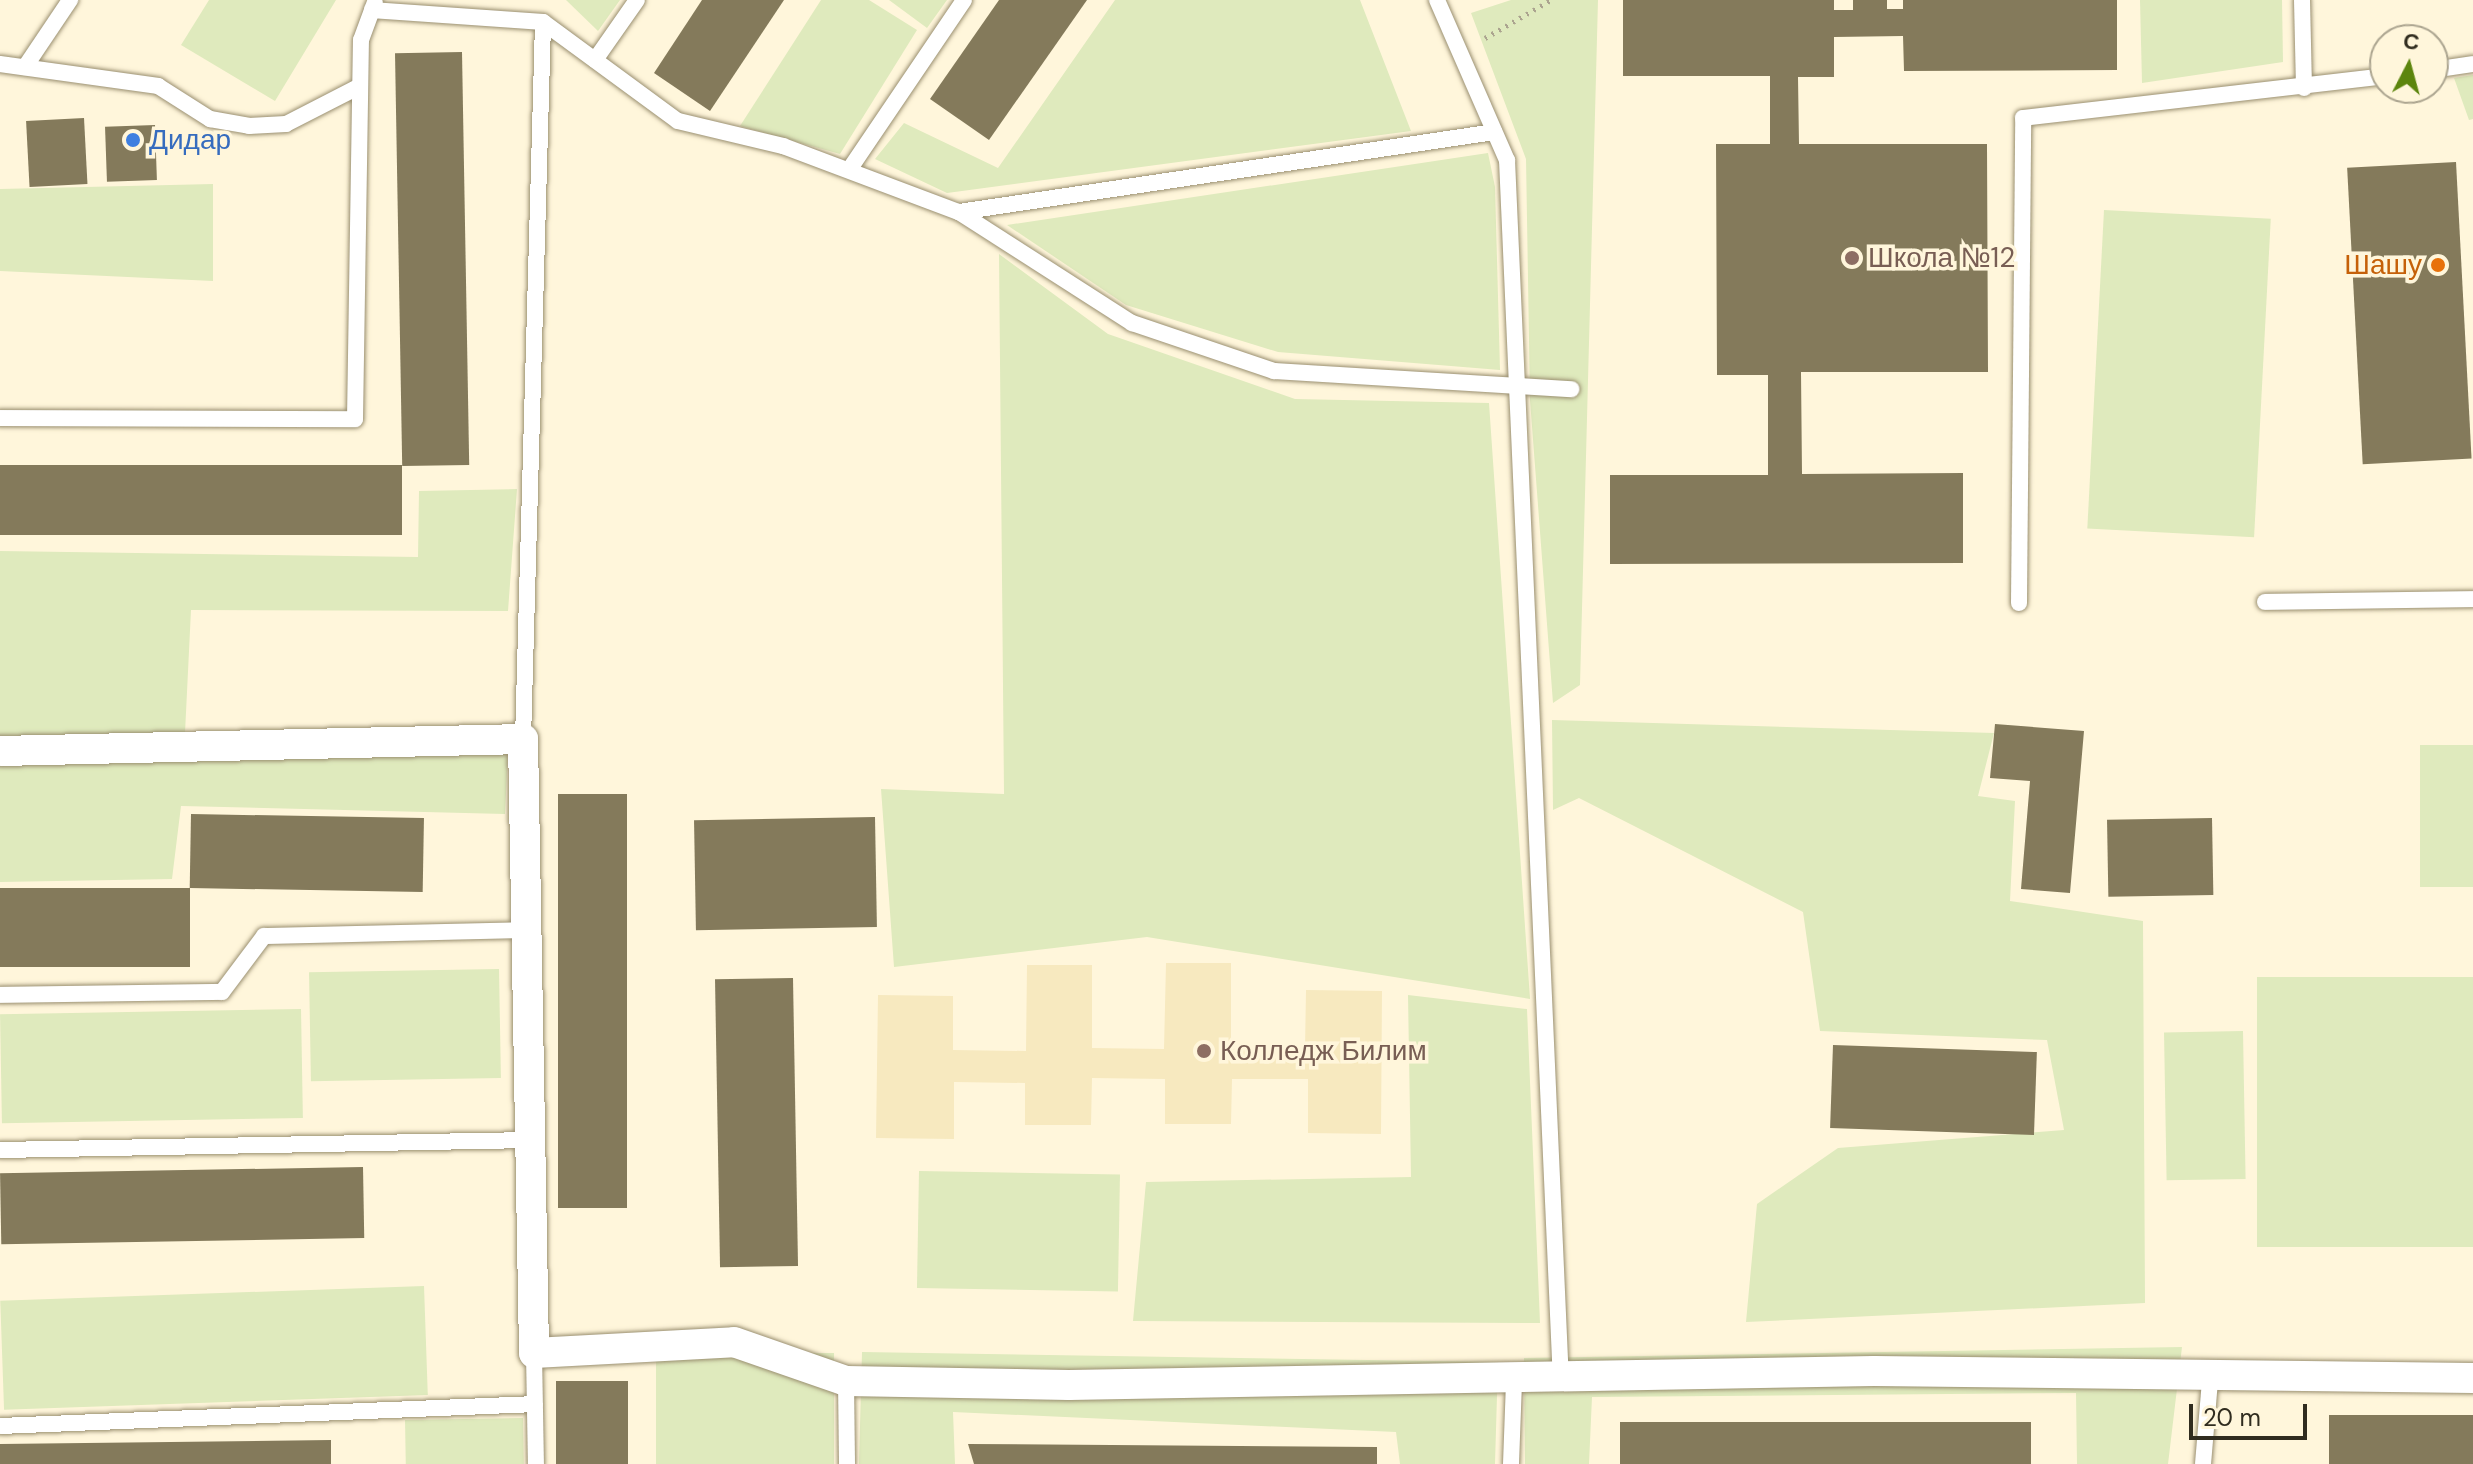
<!DOCTYPE html>
<html>
<head>
<meta charset="utf-8">
<style>
  body { margin:0 }
  #map { position:relative; width:2473px; height:1464px; overflow:hidden; background:#fff6db; font-family:"DM Sans",sans-serif }
  div>[style] { position:absolute }
  [style*='--x'] { left:calc(var(--x)*1px); top:calc(var(--y)*1px); width:calc(var(--w)*1px); rotate:calc(var(--a)*1deg) }
  .built>* { inset:0; background:#f7e9bf }
  .green>* { inset:0; background:#dfeabd; transform-origin:0 0 }
  .building>* { inset:0; background:#847a5b; transform-origin:0 0 }
  .path>* { height:5px; margin-top:-2.5px; transform-origin:0; background:repeating-linear-gradient(90deg,#aba48f 0 2px,transparent 0 8px) }
  .roads { filter:drop-shadow(0 0 2px #9a8f70) drop-shadow(0 0 2px #9a8f70) }
  .service>* { height:16px; margin:-8px; padding:0 8px; transform-origin:8px; border-radius:8px; background:#fff }
  .minor>* { height:30px; margin:-15px; padding:0 15px; transform-origin:15px; border-radius:15px; background:#fff }
  .dots>* { width:22px; height:22px; translate:-50% -50%; box-sizing:border-box; border:4px solid #fff6db; border-radius:50% }
  span { translate:-50% -50%; white-space:nowrap; text-align:center; line-height:1.15; -webkit-text-stroke:7px #fff6db; paint-order:stroke }
  .shop-label { font-size:28px; color:#366cbe }
  .left { translate:0 -50%; text-align:left }
  .education-label { font-size:28px; color:#785e54 }
  .food-label { font-size:28px; color:#c56008 }
  .right { translate:-100% -50%; text-align:right }
  .north { position:absolute; left:2369px; top:24px; width:80px; height:80px; box-sizing:border-box; background:#fff6db; border:2px solid #aca590; border-radius:50%; rotate:6deg; font-size:22px; font-weight:700; line-height:32px; text-align:center; color:#302c1f }
  .north::after { content:''; display:block; margin:auto; width:28px; height:36px; background:#5c850d; clip-path:polygon(50% 0,100% 100%,50% 72%,0 100%) }
  .scale { position:absolute; left:2189px; top:1404px; width:118px; height:36px; box-sizing:border-box; border:4px solid #302c1f; border-top:0; padding-left:10px; font-size:24px; line-height:28px; white-space:nowrap; color:#302c1f; -webkit-text-stroke:6px #fff6db; paint-order:stroke }
</style>
</head>
<body>
<div id="map">
  <div class="built">
    <div style="clip-path:polygon(1166px 963px,1231px 963px,1231px 1047px,1305px 1049px,1306px 990px,1382px 991px,1381px 1134px,1308px 1133px,1308px 1079px,1232px 1079px,1231px 1124px,1165px 1124px,1165px 1079px,1092px 1078px,1091px 1125px,1025px 1125px,1025px 1083px,954px 1082px,954px 1139px,876px 1138px,878px 995px,953px 996px,953px 1050px,1026px 1051px,1027px 965px,1092px 965px,1092px 1048px,1164px 1049px)"></div>
  </div>
  <div class="green">
    <div style="clip-path:polygon(209px 0,336px 0,275px 101px,181px 45px)"></div>
    <div style="clip-path:polygon(566px 0,620px 0,598px 31px)"></div>
    <div style="clip-path:polygon(821px 0,869px 0,917px 30px,840px 154px,740px 126px)"></div>
    <div style="clip-path:polygon(889px 0,947px 0,927px 28px)"></div>
    <div style="clip-path:polygon(1115px 0,1360px 0,1411px 131px,947px 193px,875px 159px,904px 123px,998px 168px)"></div>
    <div style="clip-path:polygon(1511px 0,1598px 0,1580px 685px,1553px 703px,1530px 400px,1526px 159px,1471px 13px)"></div>
    <div style="clip-path:polygon(2140px 0,2282px 0,2283px 62px,2142px 83px)"></div>
    <div style="clip-path:polygon(2473px 75px,2473px 119px,2469px 120px,2454px 78px)"></div>
    <div style="clip-path:polygon(1488px 153px,1495px 187px,1500px 370px,1278px 352px,1126px 305px,1007px 225px)"></div>
    <div style="clip-path:polygon(213px 184px,213px 281px,0 271px,0 189px)"></div>
    <div style="left:2104px;top:210px;width:167px;height:319px;rotate:3deg"></div>
    <div style="clip-path:polygon(999px 254px,1108px 334px,1295px 399px,1489px 403px,1530px 999px,1147px 937px,894px 967px,881px 789px,1004px 794px)"></div>
    <div style="clip-path:polygon(517px 489px,508px 611px,191px 610px,185px 733px,0 738px,0 551px,418px 557px,419px 491px)"></div>
    <div style="clip-path:polygon(1552px 720px,1994px 733px,1978px 796px,2015px 801px,2010px 901px,2143px 921px,2145px 1303px,1746px 1322px,1757px 1204px,1838px 1148px,2064px 1130px,2047px 1040px,1820px 1031px,1803px 912px,1579px 798px,1553px 810px)"></div>
    <div style="left:2473px;top:745px;width:142px;height:53px;rotate:90deg"></div>
    <div style="clip-path:polygon(508px 752px,505px 814px,181px 806px,172px 879px,0 882px,0 758px)"></div>
    <div style="left:499px;top:969px;width:109px;height:190px;rotate:89deg"></div>
    <div style="left:2473px;top:977px;width:270px;height:216px;rotate:90deg"></div>
    <div style="clip-path:polygon(1408px 995px,1527px 1009px,1540px 1323px,1133px 1321px,1146px 1182px,1411px 1177px)"></div>
    <div style="left:301px;top:1009px;width:109px;height:301px;rotate:89deg"></div>
    <div style="left:2243px;top:1031px;width:148px;height:79px;rotate:89deg"></div>
    <div style="left:919px;top:1171px;width:201px;height:117px;rotate:1deg"></div>
    <div style="left:424px;top:1286px;width:109px;height:424px;rotate:88deg"></div>
    <div style="clip-path:polygon(2182px 1347px,2168px 1464px,2077px 1464px,2076px 1393px,1592px 1397px,1589px 1464px,1525px 1464px,1524px 1358px)"></div>
    <div style="clip-path:polygon(862px 1352px,1498px 1362px,1495px 1464px,1400px 1464px,1396px 1432px,953px 1412px,955px 1464px,859px 1464px)"></div>
    <div style="left:834px;top:1353px;width:111px;height:178px;rotate:90deg"></div>
    <div style="left:523px;top:1418px;width:46px;height:118px;rotate:89deg"></div>
  </div>
  <div class="building">
    <div style="clip-path:polygon(702px 0,784px 0,710px 111px,654px 73px)"></div>
    <div style="clip-path:polygon(999px 0,1087px 0,989px 140px,930px 99px)"></div>
    <div style="clip-path:polygon(1623px 0,1834px 0,1834px 10px,1853px 10px,1853px 0,1887px 0,1887px 9px,1903px 9px,1903px 0,2117px 0,2117px 70px,1904px 71px,1903px 36px,1834px 37px,1834px 77px,1798px 77px,1799px 144px,1987px 144px,1988px 372px,1801px 372px,1802px 474px,1963px 473px,1963px 563px,1610px 564px,1610px 475px,1768px 475px,1768px 375px,1717px 375px,1716px 144px,1770px 144px,1770px 76px,1623px 76px)"></div>
    <div style="left:462px;top:52px;width:413px;height:67px;rotate:89deg"></div>
    <div style="left:84px;top:118px;width:66px;height:58px;rotate:87deg"></div>
    <div style="left:155px;top:125px;width:55px;height:50px;rotate:88deg"></div>
    <div style="left:2456px;top:162px;width:297px;height:109px;rotate:87deg"></div>
    <div style="left:0;top:465px;width:402px;height:70px"></div>
    <div style="clip-path:polygon(1995px 724px,2084px 731px,2070px 893px,2021px 889px,2030px 781px,1990px 778px)"></div>
    <div style="left:558px;top:794px;width:69px;height:414px"></div>
    <div style="left:191px;top:814px;width:233px;height:74px;rotate:1deg"></div>
    <div style="left:875px;top:817px;width:110px;height:181px;rotate:89deg"></div>
    <div style="left:2212px;top:818px;width:77px;height:105px;rotate:89deg"></div>
    <div style="left:190px;top:888px;width:79px;height:190px;rotate:90deg"></div>
    <div style="left:793px;top:978px;width:288px;height:78px;rotate:89deg"></div>
    <div style="left:1833px;top:1045px;width:204px;height:83px;rotate:2deg"></div>
    <div style="left:363px;top:1167px;width:71px;height:363px;rotate:89deg"></div>
    <div style="left:556px;top:1381px;width:72px;height:83px"></div>
    <div style="left:2329px;top:1415px;width:144px;height:49px"></div>
    <div style="left:1620px;top:1422px;width:411px;height:42px"></div>
    <div style="clip-path:polygon(331px 1440px,331px 1464px,0 1464px,0 1444px)"></div>
    <div style="clip-path:polygon(968px 1444px,1377px 1447px,1377px 1464px,974px 1464px)"></div>
  </div>
  <div class="path">
    <div style="--x:1485;--y:38;--w:76;--a:-29.9"></div>
  </div>
  <div class="roads">
    <div class="service">
      <div style="--x:1437;--y:0;--w:175;--a:66.4"></div>
      <div style="--x:1507;--y:160;--w:1221;--a:87.47"></div>
      <div style="--x:2302;--y:0;--w:88;--a:88.7"></div>
      <div style="--x:372;--y:10;--w:171;--a:4"></div>
      <div style="--x:543;--y:22;--w:167;--a:36.3"></div>
      <div style="--x:678;--y:121;--w:108;--a:13.4"></div>
      <div style="--x:783;--y:146;--w:188;--a:20.6"></div>
      <div style="--x:959;--y:212;--w:206;--a:32.7"></div>
      <div style="--x:1132;--y:323;--w:150;--a:18.7"></div>
      <div style="--x:1274;--y:371;--w:298;--a:3.5"></div>
      <div style="--x:595;--y:60;--w:73;--a:-55"></div>
      <div style="--x:0;--y:64;--w:160;--a:7.9"></div>
      <div style="--x:158;--y:86;--w:62;--a:32.4"></div>
      <div style="--x:210;--y:119;--w:40;--a:10"></div>
      <div style="--x:249;--y:126;--w:37;--a:-3"></div>
      <div style="--x:286;--y:124;--w:83;--a:-27.2"></div>
      <div style="--x:25;--y:67;--w:81;--a:-56.1"></div>
      <div style="--x:2433;--y:70;--w:40;--a:-8.5"></div>
      <div style="--x:849;--y:170;--w:205;--a:-55.9"></div>
      <div style="--x:959;--y:212;--w:541;--a:-8.5"></div>
      <div style="--x:0;--y:418;--w:355;--a:0.2"></div>
      <div style="--x:355;--y:419;--w:379;--a:-89.1"></div>
      <div style="--x:361;--y:40;--w:40;--a:-69.8"></div>
      <div style="--x:2265;--y:602;--w:208;--a:-0.8"></div>
      <div style="--x:2019;--y:603;--w:485;--a:-89.5"></div>
      <div style="--x:2023;--y:118;--w:364;--a:-6.6"></div>
      <div style="--x:523;--y:739;--w:717;--a:-88.4"></div>
      <div style="--x:0;--y:995;--w:222;--a:-0.8"></div>
      <div style="--x:222;--y:992;--w:70;--a:-53.1"></div>
      <div style="--x:264;--y:936;--w:262;--a:-1.3"></div>
      <div style="--x:0;--y:1150;--w:530;--a:-1.08"></div>
      <div style="--x:534;--y:1353;--w:111;--a:89"></div>
      <div style="--x:846;--y:1381;--w:83;--a:89.3"></div>
      <div style="--x:0;--y:1426;--w:535;--a:-2.35"></div>
      <div style="--x:1511;--y:1464;--w:82;--a:-87.9"></div>
      <div style="--x:2203;--y:1464;--w:84;--a:-85.2"></div>
    </div>
    <div class="minor">
      <div style="--x:0;--y:751;--w:523;--a:-1.31"></div>
      <div style="--x:523;--y:739;--w:614;--a:88.97"></div>
      <div style="--x:534;--y:1353;--w:200;--a:-3.1"></div>
      <div style="--x:734;--y:1342;--w:119;--a:19.2"></div>
      <div style="--x:846;--y:1381;--w:223;--a:1"></div>
      <div style="--x:1069;--y:1385;--w:805;--a:-1"></div>
      <div style="--x:1874;--y:1371;--w:599;--a:0.67"></div>
    </div>
  </div>
  <div class="dots">
    <div style="left:133px;top:140px;background:#3f7fe0"></div>
    <div style="left:1852px;top:258px;background:#8d6e63"></div>
    <div style="left:2438px;top:265px;background:#e8710a"></div>
    <div style="left:1204px;top:1051px;background:#8d6e63"></div>
  </div>
  <div class="shop-label">
    <span class="left" style="left:149px;top:140px">Дидар</span>
  </div>
  <div class="education-label">
    <span class="left" style="left:1868px;top:258px">Школа №12</span>
    <span class="left" style="left:1220px;top:1051px">Колледж Билим</span>
  </div>
  <div class="food-label">
    <span class="right" style="left:2422px;top:265px">Шашу</span>
  </div>
  <div class="north">С</div>
  <div class="scale">20 m</div>
</div>
</body>
</html>
